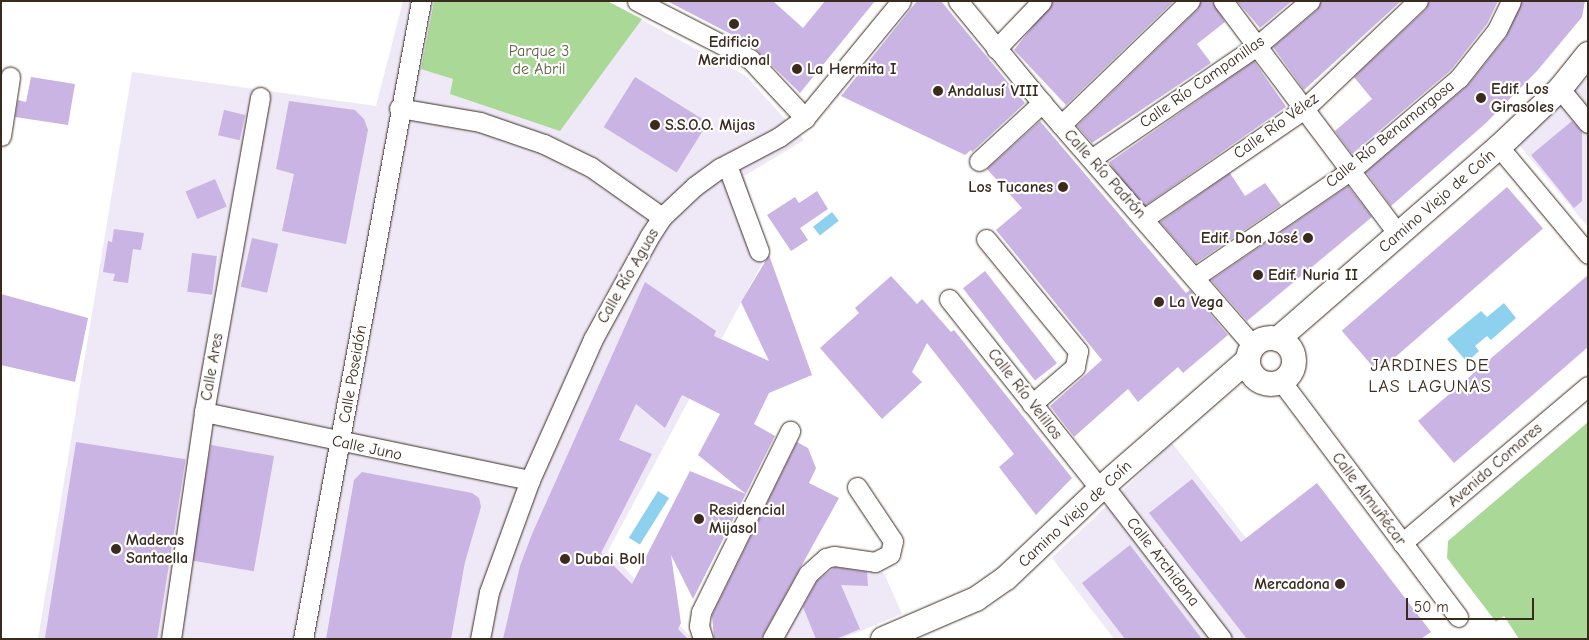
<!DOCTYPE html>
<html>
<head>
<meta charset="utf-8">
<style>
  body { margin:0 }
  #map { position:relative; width:1589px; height:640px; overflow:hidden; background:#fff; font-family:"Comic Neue",sans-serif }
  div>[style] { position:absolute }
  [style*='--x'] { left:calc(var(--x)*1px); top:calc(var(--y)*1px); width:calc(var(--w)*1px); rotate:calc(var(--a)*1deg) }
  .built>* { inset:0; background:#efe8f7 }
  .green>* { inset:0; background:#aad897 }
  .water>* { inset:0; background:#8dd1ee; transform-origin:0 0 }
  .building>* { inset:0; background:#cab4e4; transform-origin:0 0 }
  .roads { filter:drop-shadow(0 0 1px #3b2a1e) drop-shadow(0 0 1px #3b2a1e) }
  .minor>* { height:19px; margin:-9.5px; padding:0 9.5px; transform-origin:9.5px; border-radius:9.5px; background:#fff }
  .tertiary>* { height:24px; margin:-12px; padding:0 12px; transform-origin:12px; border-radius:12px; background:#fff }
  .tertiary>.ring { margin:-12px; padding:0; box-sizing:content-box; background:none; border:24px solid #fff; border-radius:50% }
  .dots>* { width:14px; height:14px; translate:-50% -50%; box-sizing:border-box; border:2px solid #fff; border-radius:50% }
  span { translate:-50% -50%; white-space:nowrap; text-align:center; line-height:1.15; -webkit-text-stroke:4.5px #fff; paint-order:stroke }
  .poi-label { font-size:16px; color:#3b2a1e; font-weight:700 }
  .left { translate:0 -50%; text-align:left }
  .right { translate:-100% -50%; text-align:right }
  .park-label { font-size:16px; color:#5c5e42 }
  .street-label { font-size:16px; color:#3b2a1e }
  .neighbourhood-label { font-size:18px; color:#3b2a1e; letter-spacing:1px }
  .frame { position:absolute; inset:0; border:2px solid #3b2a1e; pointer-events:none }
  .scale { position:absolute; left:1406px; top:598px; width:128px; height:22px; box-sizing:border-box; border:2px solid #3b2a1e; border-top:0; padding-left:6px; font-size:15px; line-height:18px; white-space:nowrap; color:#3b2a1e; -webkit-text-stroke:4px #fff; paint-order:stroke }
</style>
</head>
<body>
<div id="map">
  <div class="built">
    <div style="clip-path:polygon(403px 1px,607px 1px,746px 76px,804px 140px,744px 176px,768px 252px,608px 551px,693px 639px,38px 639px,132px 72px,376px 106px)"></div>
    <div style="clip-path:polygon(1588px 77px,1588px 227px,1519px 145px)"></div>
    <div style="clip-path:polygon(1172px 443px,1325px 639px,1114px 639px,1052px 558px)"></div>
    <div style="clip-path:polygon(839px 564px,884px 573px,902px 614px,841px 639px,780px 639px,819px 574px,827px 567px)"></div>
  </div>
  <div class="green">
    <div style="clip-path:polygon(434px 1px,607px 1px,642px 19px,560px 131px,450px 94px,453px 79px,421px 69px)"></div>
    <div style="clip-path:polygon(1588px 422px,1588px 639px,1519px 639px,1504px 616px,1496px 622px,1447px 558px,1448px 541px)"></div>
  </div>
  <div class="water">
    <div style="left:832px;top:212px;width:11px;height:24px;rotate:52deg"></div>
    <div style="clip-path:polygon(1504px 303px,1516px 318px,1491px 340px,1487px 336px,1475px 346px,1479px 351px,1467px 362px,1447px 339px,1481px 311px,1487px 317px)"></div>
    <div style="left:658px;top:491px;width:13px;height:55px;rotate:32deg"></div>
  </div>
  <div class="building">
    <div style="clip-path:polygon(667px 1px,773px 1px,803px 28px,825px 1px,875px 1px,800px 93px,750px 44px)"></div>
    <div style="clip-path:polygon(917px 1px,941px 1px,1025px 103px,972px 152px,971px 150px,965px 155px,841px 96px)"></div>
    <div style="clip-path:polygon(1053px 1px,1174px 1px,1066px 105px,1014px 50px)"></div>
    <div style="clip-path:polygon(1201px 1px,1212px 1px,1225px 22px,1197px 44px,1211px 63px,1092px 143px,1077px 126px,1198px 9px)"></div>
    <div style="clip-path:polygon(1237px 1px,1292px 1px,1260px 28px)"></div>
    <div style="clip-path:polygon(1321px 1px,1401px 1px,1304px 90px,1273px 47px,1317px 10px)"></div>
    <div style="clip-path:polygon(1429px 1px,1498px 1px,1487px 24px,1451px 70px,1352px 154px,1335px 131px,1372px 99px,1354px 77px,1426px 9px)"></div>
    <div style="clip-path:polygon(1522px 1px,1585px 1px,1582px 17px,1537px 71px,1486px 123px,1391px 206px,1366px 172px,1468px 85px,1506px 37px)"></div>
    <div style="left:1254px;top:61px;width:56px;height:177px;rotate:55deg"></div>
    <div style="clip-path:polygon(31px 77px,75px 84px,68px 125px,15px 117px,18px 100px,26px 102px)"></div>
    <div style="left:635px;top:77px;width:86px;height:59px;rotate:32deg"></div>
    <div style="clip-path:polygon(289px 101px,355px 110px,364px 119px,368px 130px,346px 244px,282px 231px,294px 174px,276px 169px)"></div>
    <div style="left:224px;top:110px;width:22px;height:26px;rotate:13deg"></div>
    <div style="clip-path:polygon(1040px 121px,1186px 293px,1190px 290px,1228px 335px,1183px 373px,1178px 367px,1138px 402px,1128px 389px,1074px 437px,1050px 406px,1102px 360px,996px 230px,1022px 208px,987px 169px)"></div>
    <div style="clip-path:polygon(1572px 121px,1582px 132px,1582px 201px,1574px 208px,1531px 155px)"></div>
    <div style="clip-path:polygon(1230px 173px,1245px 196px,1265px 183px,1281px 205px,1196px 263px,1160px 222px)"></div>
    <div style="left:215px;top:179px;width:30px;height:32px;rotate:67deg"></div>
    <div style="clip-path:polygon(1348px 186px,1372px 217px,1247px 321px,1211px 280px)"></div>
    <div style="left:1507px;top:187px;width:55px;height:219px;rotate:49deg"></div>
    <div style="clip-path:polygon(817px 191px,828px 209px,800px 228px,808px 240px,791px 251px,767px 215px,795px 197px,799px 203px)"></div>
    <div style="clip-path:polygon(114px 229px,144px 233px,141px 250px,133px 249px,128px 283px,113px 281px,115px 274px,103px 272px,108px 241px,112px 242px)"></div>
    <div style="left:252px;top:238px;width:27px;height:50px;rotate:13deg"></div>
    <div style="left:192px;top:253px;width:25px;height:39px;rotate:7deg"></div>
    <div style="clip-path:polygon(evenodd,769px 255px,812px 375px,769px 393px,754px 424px,775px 436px,693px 599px,671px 555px,681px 623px,678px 629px,688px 639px,503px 639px,520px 566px,532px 534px,645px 282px,716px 331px,714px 336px,769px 361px,741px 302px,769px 255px,682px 395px,720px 414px,698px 455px,746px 494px,690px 471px,632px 584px,601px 553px,652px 454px,619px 440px,636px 404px,665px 428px,682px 395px)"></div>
    <div style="left:985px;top:271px;width:117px;height:28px;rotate:52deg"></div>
    <div style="clip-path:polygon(1588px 275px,1588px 347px,1454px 463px,1418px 421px)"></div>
    <div style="clip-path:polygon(891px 276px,917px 304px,922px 299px,951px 332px,954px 330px,1072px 478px,1036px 515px,999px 467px,1014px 454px,927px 343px,912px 372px,922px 382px,882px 419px,820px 348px,859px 313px,855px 308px)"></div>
    <div style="clip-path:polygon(1px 294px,88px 318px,75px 382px,1px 365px)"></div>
    <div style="left:76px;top:442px;width:111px;height:200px;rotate:9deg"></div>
    <div style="clip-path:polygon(797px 442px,808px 448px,816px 468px,809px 483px,839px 498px,761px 639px,714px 639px,712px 615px)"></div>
    <div style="left:211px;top:445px;width:64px;height:117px;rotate:10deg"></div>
    <div style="clip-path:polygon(362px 472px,472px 493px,479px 498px,481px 507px,465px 562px,451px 639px,326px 639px,354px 480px)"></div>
    <div style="clip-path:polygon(1192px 479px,1241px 542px,1317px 483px,1431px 632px,1421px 639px,1247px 639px,1149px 513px)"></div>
    <div style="clip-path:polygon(1130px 545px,1202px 639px,1125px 639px,1082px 583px)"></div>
    <div style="clip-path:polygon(835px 567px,867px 572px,868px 586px,841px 585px,860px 629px,836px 639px,816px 639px,803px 607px,817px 581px)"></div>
  </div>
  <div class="roads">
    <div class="minor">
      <div style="--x:637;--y:1;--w:127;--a:27.2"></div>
      <div style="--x:750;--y:59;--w:81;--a:47"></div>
      <div style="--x:958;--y:1;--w:132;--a:50.5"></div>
      <div style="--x:1042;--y:103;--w:322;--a:49"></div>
      <div style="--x:1223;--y:1;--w:293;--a:53.1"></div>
      <div style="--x:996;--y:49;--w:66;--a:-46.2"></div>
      <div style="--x:1560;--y:89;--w:44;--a:50.5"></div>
      <div style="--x:399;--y:108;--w:82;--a:9.8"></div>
      <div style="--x:480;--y:122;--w:68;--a:19"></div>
      <div style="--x:544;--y:144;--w:52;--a:26.1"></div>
      <div style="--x:591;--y:167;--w:87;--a:35.2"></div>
      <div style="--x:1061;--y:125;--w:179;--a:-43.9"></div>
      <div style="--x:1;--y:136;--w:60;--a:-81.3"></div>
      <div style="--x:1499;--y:147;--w:139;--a:50.2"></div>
      <div style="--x:1091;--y:159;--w:202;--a:-34.3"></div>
      <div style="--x:1258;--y:45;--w:68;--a:-40.2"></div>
      <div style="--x:979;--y:161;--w:86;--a:-42.6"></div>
      <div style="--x:727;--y:165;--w:92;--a:69.6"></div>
      <div style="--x:1145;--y:218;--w:193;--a:-34.4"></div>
      <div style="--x:1304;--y:109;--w:157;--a:-43.5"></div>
      <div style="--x:986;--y:239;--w:145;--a:50.6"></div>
      <div style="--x:1078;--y:351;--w:16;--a:101"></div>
      <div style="--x:1075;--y:367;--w:57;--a:139.3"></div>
      <div style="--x:1195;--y:277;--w:188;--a:-34.4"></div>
      <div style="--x:1350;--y:171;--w:143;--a:-40.5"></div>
      <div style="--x:1459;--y:78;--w:61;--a:-51.6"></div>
      <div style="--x:1497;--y:30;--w:32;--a:-64"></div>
      <div style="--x:949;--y:299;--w:243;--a:51.5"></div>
      <div style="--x:1281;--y:381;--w:295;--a:53.1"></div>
      <div style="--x:204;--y:412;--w:333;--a:11.8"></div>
      <div style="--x:1104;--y:486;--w:193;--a:52.4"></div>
      <div style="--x:1402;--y:543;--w:243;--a:-40.2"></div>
      <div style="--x:171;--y:639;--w:229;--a:-81.7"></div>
      <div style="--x:204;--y:412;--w:320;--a:-79.9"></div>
      <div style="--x:303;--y:639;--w:649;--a:-79.52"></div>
      <div style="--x:480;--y:639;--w:48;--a:-79.2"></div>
      <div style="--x:489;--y:592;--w:119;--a:-69.9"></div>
      <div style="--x:530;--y:480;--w:154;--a:-65.9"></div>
      <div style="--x:593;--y:339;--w:116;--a:-61.2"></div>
      <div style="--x:649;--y:237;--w:24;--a:-57"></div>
      <div style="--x:662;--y:217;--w:45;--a:-43.2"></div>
      <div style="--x:695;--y:186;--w:31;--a:-36"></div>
      <div style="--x:720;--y:168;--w:67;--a:-27.7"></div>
      <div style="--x:779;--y:137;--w:32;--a:-36"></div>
      <div style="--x:805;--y:118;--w:151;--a:-50.6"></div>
      <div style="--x:703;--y:639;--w:14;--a:-107"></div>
      <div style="--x:699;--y:626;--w:14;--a:-82"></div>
      <div style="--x:701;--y:612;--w:202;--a:-63.8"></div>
      <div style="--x:772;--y:639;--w:74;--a:-61"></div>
      <div style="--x:808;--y:574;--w:24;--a:-42"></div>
      <div style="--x:826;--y:558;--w:8;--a:-14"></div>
      <div style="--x:834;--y:556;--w:41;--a:8.3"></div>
      <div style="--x:875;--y:562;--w:17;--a:-28"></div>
      <div style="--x:890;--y:554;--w:13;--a:-77"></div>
      <div style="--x:893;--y:541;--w:65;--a:-123.7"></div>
    </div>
    <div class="tertiary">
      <div class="ring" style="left:1248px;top:338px;width:22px;height:22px"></div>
      <div style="--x:1278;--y:339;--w:293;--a:-41"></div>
      <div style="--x:1499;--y:147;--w:84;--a:-43.6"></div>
      <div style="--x:1560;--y:89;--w:45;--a:-51.3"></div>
      <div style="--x:883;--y:639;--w:101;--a:-23.3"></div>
      <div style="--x:976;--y:599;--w:37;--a:-35"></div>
      <div style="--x:1006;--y:578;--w:129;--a:-43.4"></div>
      <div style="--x:1100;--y:489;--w:196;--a:-41.1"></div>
    </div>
  </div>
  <div class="dots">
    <div style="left:734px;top:24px;background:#3b2a1e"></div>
    <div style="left:797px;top:69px;background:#3b2a1e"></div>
    <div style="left:938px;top:91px;background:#3b2a1e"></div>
    <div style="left:1481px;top:98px;background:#3b2a1e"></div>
    <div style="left:655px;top:125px;background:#3b2a1e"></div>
    <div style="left:1063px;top:187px;background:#3b2a1e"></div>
    <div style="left:1308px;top:238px;background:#3b2a1e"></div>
    <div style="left:1258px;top:275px;background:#3b2a1e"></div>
    <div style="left:1159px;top:302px;background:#3b2a1e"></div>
    <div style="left:699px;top:519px;background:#3b2a1e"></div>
    <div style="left:116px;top:549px;background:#3b2a1e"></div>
    <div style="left:565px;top:559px;background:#3b2a1e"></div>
    <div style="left:1340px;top:584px;background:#3b2a1e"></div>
  </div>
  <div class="poi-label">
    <span style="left:734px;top:51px">Edificio<br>Meridional</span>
    <span class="left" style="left:807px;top:69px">La Hermita I</span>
    <span class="left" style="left:1491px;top:98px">Edif. Los<br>Girasoles</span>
    <span class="left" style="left:948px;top:91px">Andalusí VIII</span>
    <span class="left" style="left:665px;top:125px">S.S.O.O. Mijas</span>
    <span class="right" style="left:1053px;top:187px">Los Tucanes</span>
    <span class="right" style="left:1298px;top:238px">Edif. Don José</span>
    <span class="left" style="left:1268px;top:275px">Edif. Nuria II</span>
    <span class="left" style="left:1169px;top:302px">La Vega</span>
    <span class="left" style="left:709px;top:519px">Residencial<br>Mijasol</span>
    <span class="left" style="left:126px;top:549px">Maderas<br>Santaella</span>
    <span class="left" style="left:575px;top:559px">Dubai Boll</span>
    <span class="right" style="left:1330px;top:584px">Mercadona</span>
  </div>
  <div class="park-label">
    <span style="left:539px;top:60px">Parque 3<br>de Abril</span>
  </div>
  <div class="street-label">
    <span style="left:1202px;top:82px;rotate:-35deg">Calle Río Campanillas</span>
    <span style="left:1276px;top:126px;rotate:-36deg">Calle Río Vélez</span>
    <span style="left:1390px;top:134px;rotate:-39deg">Calle Río Benamargosa</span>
    <span style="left:1105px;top:174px;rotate:48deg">Calle Río Padrón</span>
    <span style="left:1437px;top:201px;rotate:-41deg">Camino Viejo de Coín</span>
    <span style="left:628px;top:276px;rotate:-60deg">Calle Río Aguas</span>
    <span style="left:212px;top:367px;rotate:-80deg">Calle Ares</span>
    <span style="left:353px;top:374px;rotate:-80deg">Calle Poseidón</span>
    <span style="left:1025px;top:394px;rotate:52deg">Calle Río Velillos</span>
    <span style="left:367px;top:448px;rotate:12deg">Calle Juno</span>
    <span style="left:1495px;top:465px;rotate:-41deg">Avenida Comares</span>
    <span style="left:1369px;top:499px;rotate:53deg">Calle Almuñécar</span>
    <span style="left:1075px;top:514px;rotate:-43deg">Camino Viejo de Coín</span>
    <span style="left:1163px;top:562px;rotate:52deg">Calle Archidona</span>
  </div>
  <div class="neighbourhood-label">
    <span style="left:1430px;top:377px">JARDINES DE<br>LAS LAGUNAS</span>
  </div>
  <div class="frame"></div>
  <div class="scale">50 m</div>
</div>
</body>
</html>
